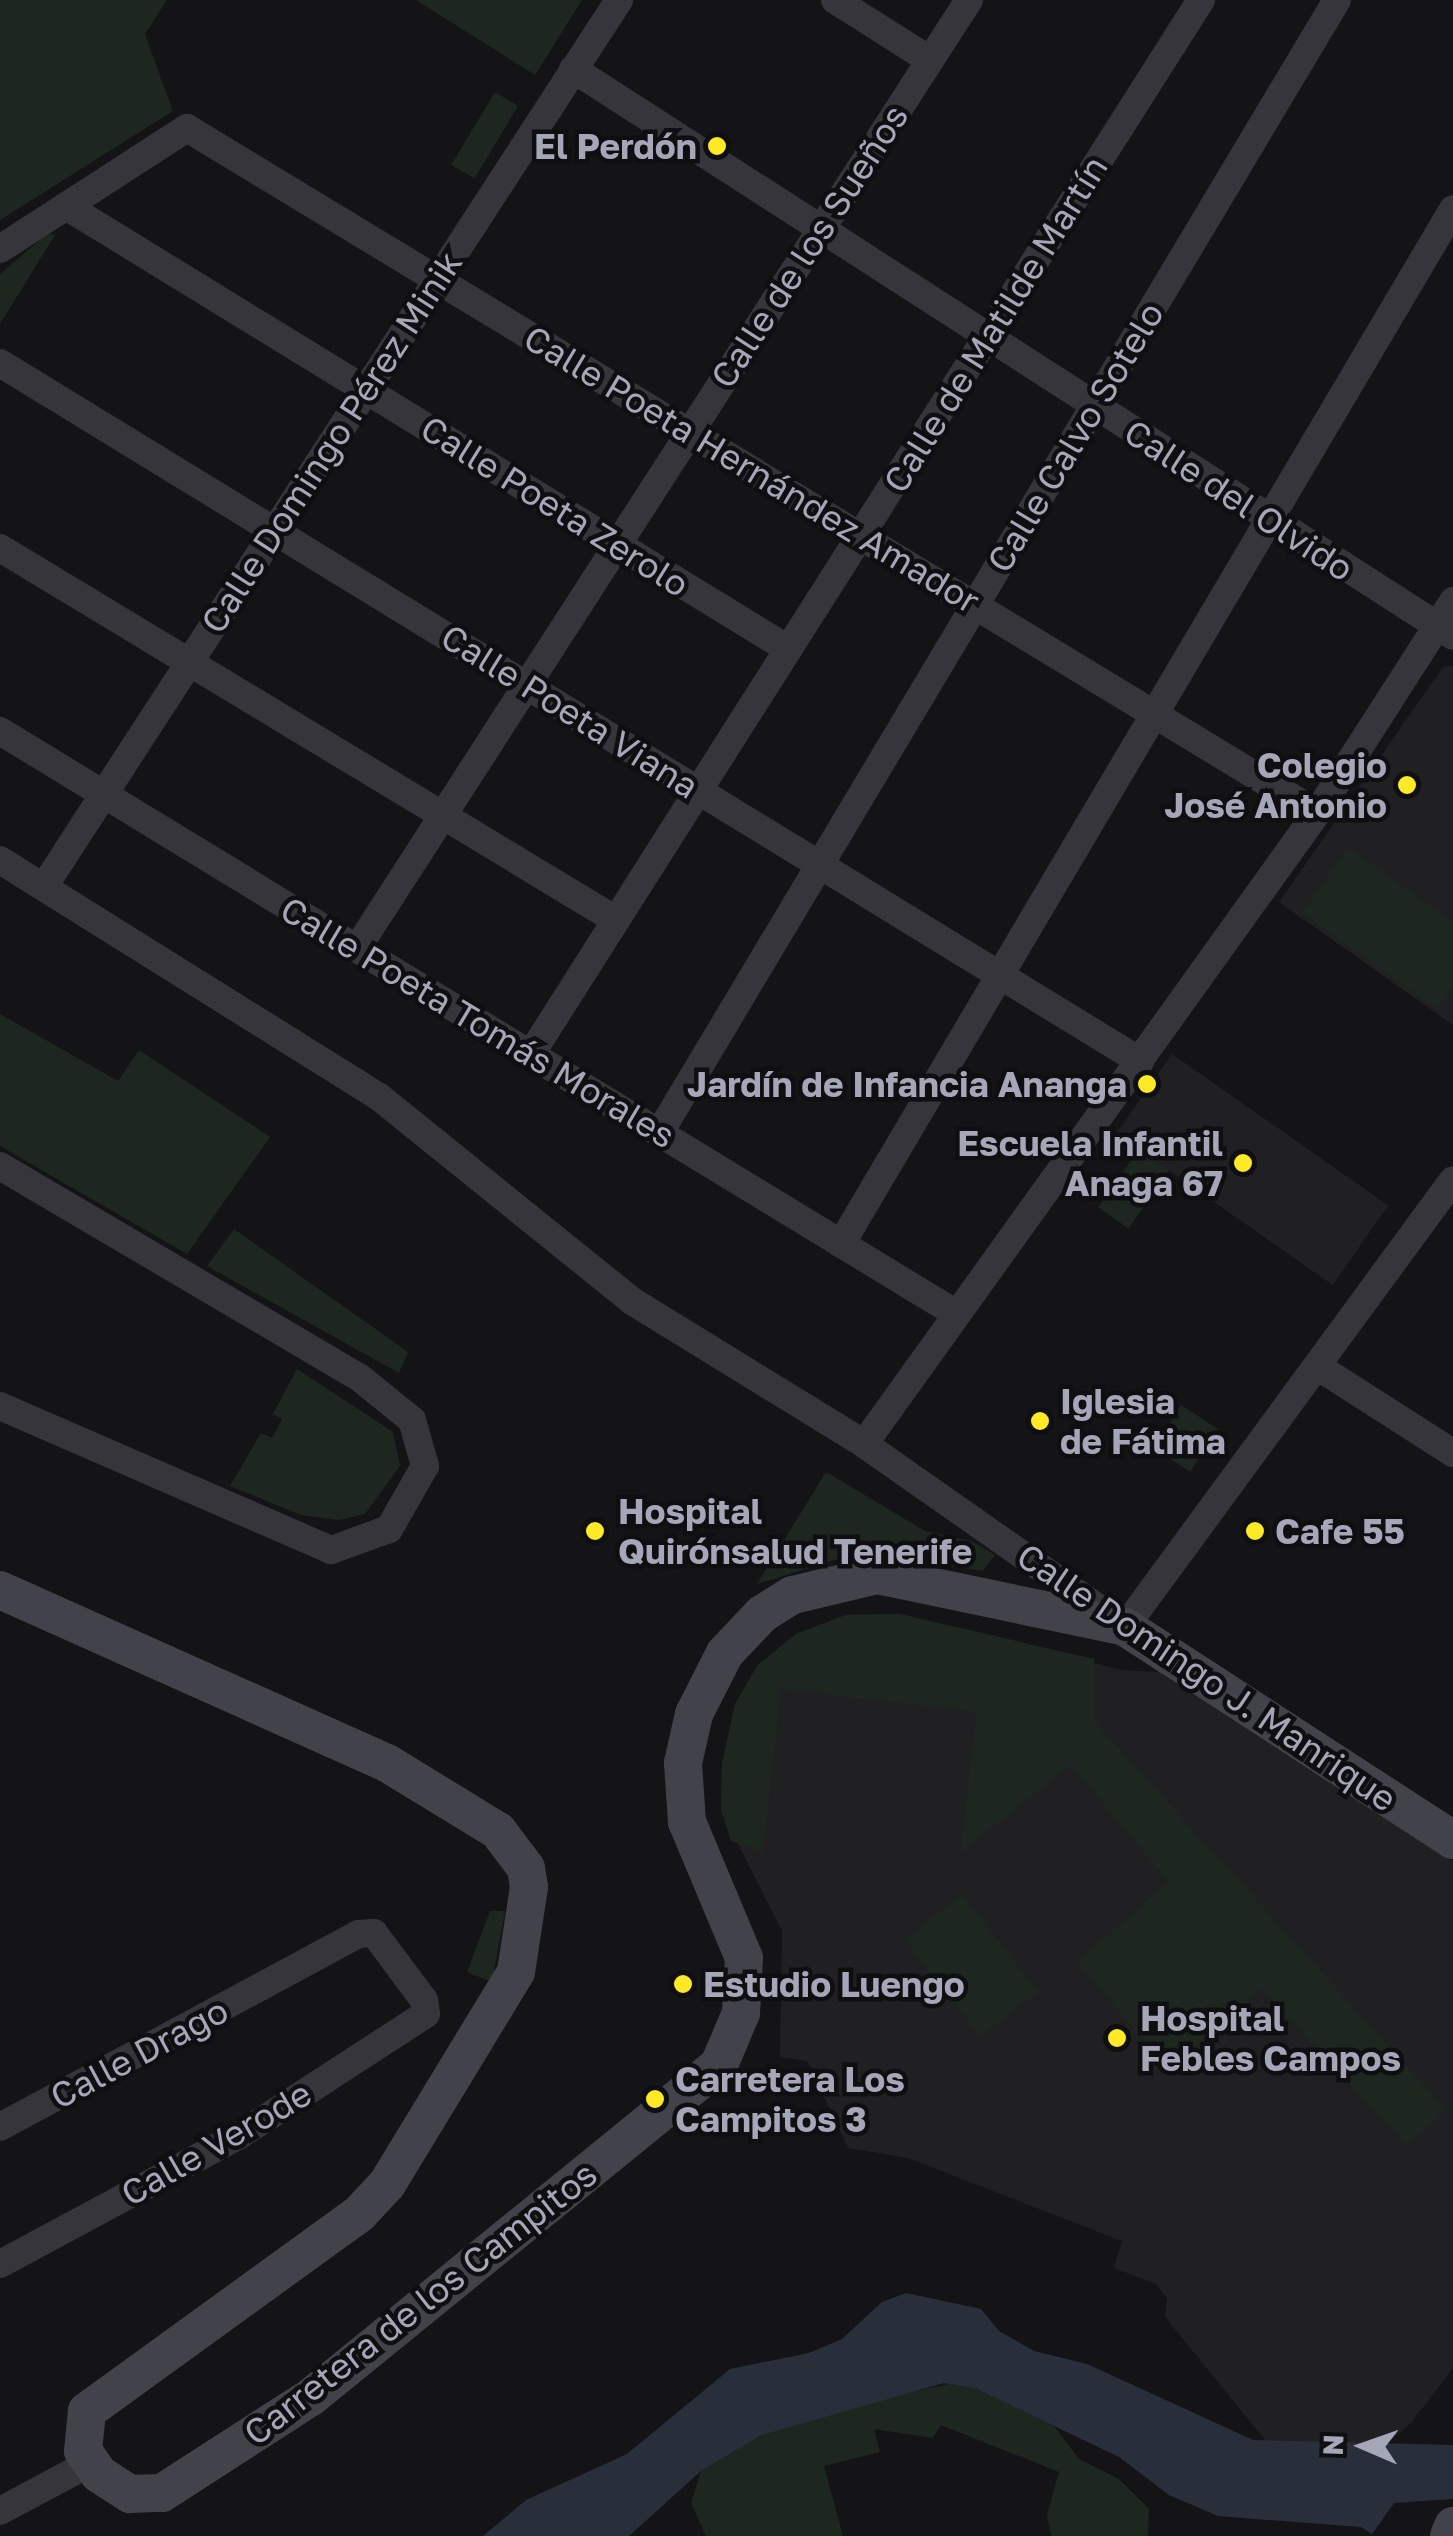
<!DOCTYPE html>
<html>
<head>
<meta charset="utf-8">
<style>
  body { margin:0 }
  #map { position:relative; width:1453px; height:2536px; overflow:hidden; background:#141416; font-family:"Golos Text",sans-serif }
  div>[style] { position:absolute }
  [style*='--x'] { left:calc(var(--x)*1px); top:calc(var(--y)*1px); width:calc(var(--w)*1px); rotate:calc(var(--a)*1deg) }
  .built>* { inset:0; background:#202023; transform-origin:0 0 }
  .green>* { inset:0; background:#1e2620; transform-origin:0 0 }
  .water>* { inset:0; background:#292f3a }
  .street>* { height:28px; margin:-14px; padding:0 14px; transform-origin:14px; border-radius:14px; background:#35353b }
  .secondary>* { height:38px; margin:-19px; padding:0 19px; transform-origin:19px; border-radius:19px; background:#42424b }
  .dots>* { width:28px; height:28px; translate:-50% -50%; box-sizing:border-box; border:5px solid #0f0f11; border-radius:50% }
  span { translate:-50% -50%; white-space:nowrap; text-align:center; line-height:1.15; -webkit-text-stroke:9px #0f0f11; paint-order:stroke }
  .poi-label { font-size:35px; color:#a5a6b7; font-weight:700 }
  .right { translate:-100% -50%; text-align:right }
  .left { translate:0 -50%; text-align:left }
  .street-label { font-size:35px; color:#a5a6b7 }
  .north { position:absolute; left:1313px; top:2396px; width:100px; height:100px; -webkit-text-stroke:8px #0f0f11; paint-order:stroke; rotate:272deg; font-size:28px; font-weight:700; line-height:40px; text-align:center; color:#a5a6b7 }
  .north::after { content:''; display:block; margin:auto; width:35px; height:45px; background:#a5a6b7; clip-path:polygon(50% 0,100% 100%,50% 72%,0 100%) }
</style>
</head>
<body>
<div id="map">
  <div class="built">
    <div style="clip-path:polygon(1453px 666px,1453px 1025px,1279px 902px,1443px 667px)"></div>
    <div style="left:1172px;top:1054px;width:264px;height:97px;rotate:35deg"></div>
    <div style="clip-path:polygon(900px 1614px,1121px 1670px,1159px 1672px,1453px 1861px,1453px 2368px,1411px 2423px,1385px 2445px,1266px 2441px,1165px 2317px,1167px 2298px,1156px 2284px,1114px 2268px,1122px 2241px,908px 2158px,848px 2148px,807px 2061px,780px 2057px,782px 1931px,721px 1810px,722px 1764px,735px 1704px,758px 1665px,796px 1634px,846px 1615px)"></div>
  </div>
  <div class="green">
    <div style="clip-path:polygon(0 0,167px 0,145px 34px,173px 111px,0 220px)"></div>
    <div style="clip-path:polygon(416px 0,582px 0,535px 75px)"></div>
    <div style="left:495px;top:92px;width:27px;height:85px;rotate:31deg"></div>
    <div style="clip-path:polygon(47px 234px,55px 235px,0 324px,0 274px)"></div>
    <div style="clip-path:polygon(1348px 847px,1453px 922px,1453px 986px,1437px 1009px,1302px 913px)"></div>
    <div style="clip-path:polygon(0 1014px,118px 1081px,139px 1050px,270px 1137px,187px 1254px,0 1146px)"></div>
    <div style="left:1139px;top:1149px;width:37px;height:71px;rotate:35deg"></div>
    <div style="clip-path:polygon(234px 1229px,408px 1352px,399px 1373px,207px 1266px)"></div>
    <div style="clip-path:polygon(297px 1369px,393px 1432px,400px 1466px,365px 1514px,339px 1520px,301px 1515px,230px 1486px,261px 1433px,272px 1438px,282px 1419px,273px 1414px)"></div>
    <div style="left:1181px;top:1405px;width:44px;height:51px;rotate:33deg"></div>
    <div style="clip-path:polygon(826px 1472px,925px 1531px,971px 1541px,995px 1555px,983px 1571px,860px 1552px,757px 1584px)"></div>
    <div style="clip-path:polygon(900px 1614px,1094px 1659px,1094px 1721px,1447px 2110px,1407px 2146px,1262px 1989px,1169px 2070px,1077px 1962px,1169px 1882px,1071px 1765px,960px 1853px,977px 1712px,781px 1689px,763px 1852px,731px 1841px,721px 1810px,722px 1764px,735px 1704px,758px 1665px,796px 1634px,846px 1615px)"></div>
    <div style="left:962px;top:1894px;width:124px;height:73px;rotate:52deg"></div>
    <div style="clip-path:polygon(490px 1911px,505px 1911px,492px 1982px,467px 1972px)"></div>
    <div style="clip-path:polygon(949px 2384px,977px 2389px,1054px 2426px,1079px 2459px,1119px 2479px,1149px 2509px,1148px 2536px,1051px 2536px,1047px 2515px,1059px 2472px,941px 2425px,933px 2438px,874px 2429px,880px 2452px,824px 2466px,843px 2536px,706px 2536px,691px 2503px,701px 2471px,762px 2435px,846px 2406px)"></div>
  </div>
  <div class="water">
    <div style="clip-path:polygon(906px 2293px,981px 2309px,999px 2331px,1034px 2351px,1087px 2364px,1253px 2440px,1453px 2445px,1453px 2499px,1394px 2503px,1372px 2534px,1361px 2527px,1218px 2516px,1169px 2495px,1119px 2457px,977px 2389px,944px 2383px,762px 2435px,701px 2471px,629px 2536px,483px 2536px,526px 2500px,627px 2454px,730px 2369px,809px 2353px,842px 2339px,882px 2302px)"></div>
  </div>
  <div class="street">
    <div style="--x:835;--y:0;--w:112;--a:32.3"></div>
    <div style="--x:573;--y:69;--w:1047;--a:32.79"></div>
    <div style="--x:66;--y:206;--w:847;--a:31.53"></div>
    <div style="--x:0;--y:249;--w:223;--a:-32.9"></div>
    <div style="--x:187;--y:128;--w:1321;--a:31.22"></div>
    <div style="--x:0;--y:363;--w:1337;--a:31.48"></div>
    <div style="--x:0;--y:548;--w:720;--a:31.13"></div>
    <div style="--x:0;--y:731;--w:1118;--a:31.36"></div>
    <div style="--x:0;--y:860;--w:446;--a:32"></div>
    <div style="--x:378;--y:1096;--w:326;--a:38.9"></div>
    <div style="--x:632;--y:1301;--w:273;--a:31.6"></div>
    <div style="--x:864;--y:1444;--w:319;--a:35"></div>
    <div style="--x:1125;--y:1627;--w:554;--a:-53.73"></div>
    <div style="--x:45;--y:885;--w:1055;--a:-57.03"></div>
    <div style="--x:358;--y:947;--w:1127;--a:-57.17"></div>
    <div style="--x:531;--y:1054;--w:1249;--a:-57.56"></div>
    <div style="--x:660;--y:1132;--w:1319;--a:-59.12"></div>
    <div style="--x:0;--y:1166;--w:418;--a:30.5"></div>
    <div style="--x:360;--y:1378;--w:67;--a:38.9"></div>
    <div style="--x:412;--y:1420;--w:48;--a:74.2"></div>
    <div style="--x:425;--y:1466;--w:73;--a:119.7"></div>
    <div style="--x:389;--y:1529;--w:62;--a:160.1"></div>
    <div style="--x:331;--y:1550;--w:361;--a:-156.5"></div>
    <div style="--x:841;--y:1244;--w:1202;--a:-59.4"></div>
    <div style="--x:1320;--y:1368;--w:158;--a:32.6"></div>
    <div style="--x:864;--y:1444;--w:777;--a:-54.33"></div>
    <div style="--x:1317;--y:813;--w:252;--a:-57.3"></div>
    <div style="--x:0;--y:2127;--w:407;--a:-28.3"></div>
    <div style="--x:358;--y:1934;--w:16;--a:-4"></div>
    <div style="--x:374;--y:1933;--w:84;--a:53.3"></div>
    <div style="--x:424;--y:2000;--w:14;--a:82"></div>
    <div style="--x:426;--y:2014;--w:224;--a:147"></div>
    <div style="--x:238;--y:2136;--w:270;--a:151.7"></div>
    <div style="--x:0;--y:2511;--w:102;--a:-28.1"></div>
  </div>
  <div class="secondary">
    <div style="--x:0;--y:1590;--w:424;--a:24.1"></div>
    <div style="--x:387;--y:1763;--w:130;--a:31.5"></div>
    <div style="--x:498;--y:1831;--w:46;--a:52.9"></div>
    <div style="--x:526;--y:1868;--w:19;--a:81"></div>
    <div style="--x:529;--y:1887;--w:86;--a:98.7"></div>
    <div style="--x:516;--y:1972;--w:248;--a:121.3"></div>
    <div style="--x:387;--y:2184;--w:41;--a:133"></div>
    <div style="--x:359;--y:2214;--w:336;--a:144.1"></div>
    <div style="--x:87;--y:2411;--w:40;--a:95.7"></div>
    <div style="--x:83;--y:2451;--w:28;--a:55"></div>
    <div style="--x:99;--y:2474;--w:37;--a:33"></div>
    <div style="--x:130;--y:2494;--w:32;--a:-2"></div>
    <div style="--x:162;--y:2493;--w:177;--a:-32.8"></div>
    <div style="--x:311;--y:2397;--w:526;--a:-39.14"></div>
    <div style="--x:719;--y:2065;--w:56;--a:-67.1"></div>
    <div style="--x:741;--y:2013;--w:55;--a:-86.9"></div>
    <div style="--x:744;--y:1958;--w:147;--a:-112.7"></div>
    <div style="--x:687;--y:1822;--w:59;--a:-93.9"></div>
    <div style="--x:683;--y:1763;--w:50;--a:-77.3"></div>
    <div style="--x:694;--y:1714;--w:68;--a:-63.1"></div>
    <div style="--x:725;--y:1653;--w:54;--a:-46.5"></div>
    <div style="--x:762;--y:1614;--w:36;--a:-32"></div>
    <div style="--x:793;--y:1595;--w:86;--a:-13.4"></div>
    <div style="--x:877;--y:1575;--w:253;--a:11.8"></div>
    <div style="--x:1125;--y:1627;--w:391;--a:33"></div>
    <div style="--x:1449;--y:2536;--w:11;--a:-68"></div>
  </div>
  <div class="dots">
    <div style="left:717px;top:146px;background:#fde925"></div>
    <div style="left:1407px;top:785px;background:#fde925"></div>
    <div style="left:1147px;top:1084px;background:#fde925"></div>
    <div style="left:1243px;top:1163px;background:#fde925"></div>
    <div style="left:1040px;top:1421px;background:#fde925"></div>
    <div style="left:595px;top:1531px;background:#fde925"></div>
    <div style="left:1255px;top:1531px;background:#fde925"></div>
    <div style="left:683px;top:1984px;background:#fde925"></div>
    <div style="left:1117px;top:2038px;background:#fde925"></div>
    <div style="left:655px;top:2099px;background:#fde925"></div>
  </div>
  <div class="poi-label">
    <span class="right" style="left:697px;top:146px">El Perdón</span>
    <span class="right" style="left:1387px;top:785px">Colegio<br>José Antonio</span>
    <span class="right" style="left:1127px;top:1084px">Jardín de Infancia Ananga</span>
    <span class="right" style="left:1223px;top:1163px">Escuela Infantil<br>Anaga 67</span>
    <span class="left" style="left:1060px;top:1421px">Iglesia<br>de Fátima</span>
    <span class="left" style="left:618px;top:1531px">Hospital<br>Quirónsalud Tenerife</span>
    <span class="left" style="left:1275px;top:1531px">Cafe 55</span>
    <span class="left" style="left:703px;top:1984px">Estudio Luengo</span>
    <span class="left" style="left:1140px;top:2038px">Hospital<br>Febles Campos</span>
    <span class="left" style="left:675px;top:2099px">Carretera Los<br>Campitos 3</span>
  </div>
  <div class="street-label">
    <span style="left:809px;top:246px;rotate:-57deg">Calle de los Sueños</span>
    <span style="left:995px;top:324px;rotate:-58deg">Calle de Matilde Martín</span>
    <span style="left:1075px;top:437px;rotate:-59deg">Calle Calvo Sotelo</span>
    <span style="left:331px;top:442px;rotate:-57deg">Calle Domingo Pérez Minik</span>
    <span style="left:752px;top:469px;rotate:31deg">Calle Poeta Hernández Amador</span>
    <span style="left:1239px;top:500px;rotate:33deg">Calle del Olvido</span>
    <span style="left:555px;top:506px;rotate:32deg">Calle Poeta Zerolo</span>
    <span style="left:570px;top:711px;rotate:32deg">Calle Poeta Viana</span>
    <span style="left:478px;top:1022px;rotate:31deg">Calle Poeta Tomás Morales</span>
    <span style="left:1207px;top:1677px;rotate:34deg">Calle Domingo J. Manrique</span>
    <span style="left:139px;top:2053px;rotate:-28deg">Calle Drago</span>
    <span style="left:216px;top:2143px;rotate:-30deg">Calle Verode</span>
    <span style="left:420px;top:2303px;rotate:-38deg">Carretera de los Campitos</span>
  </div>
  <div class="north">N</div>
</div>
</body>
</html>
